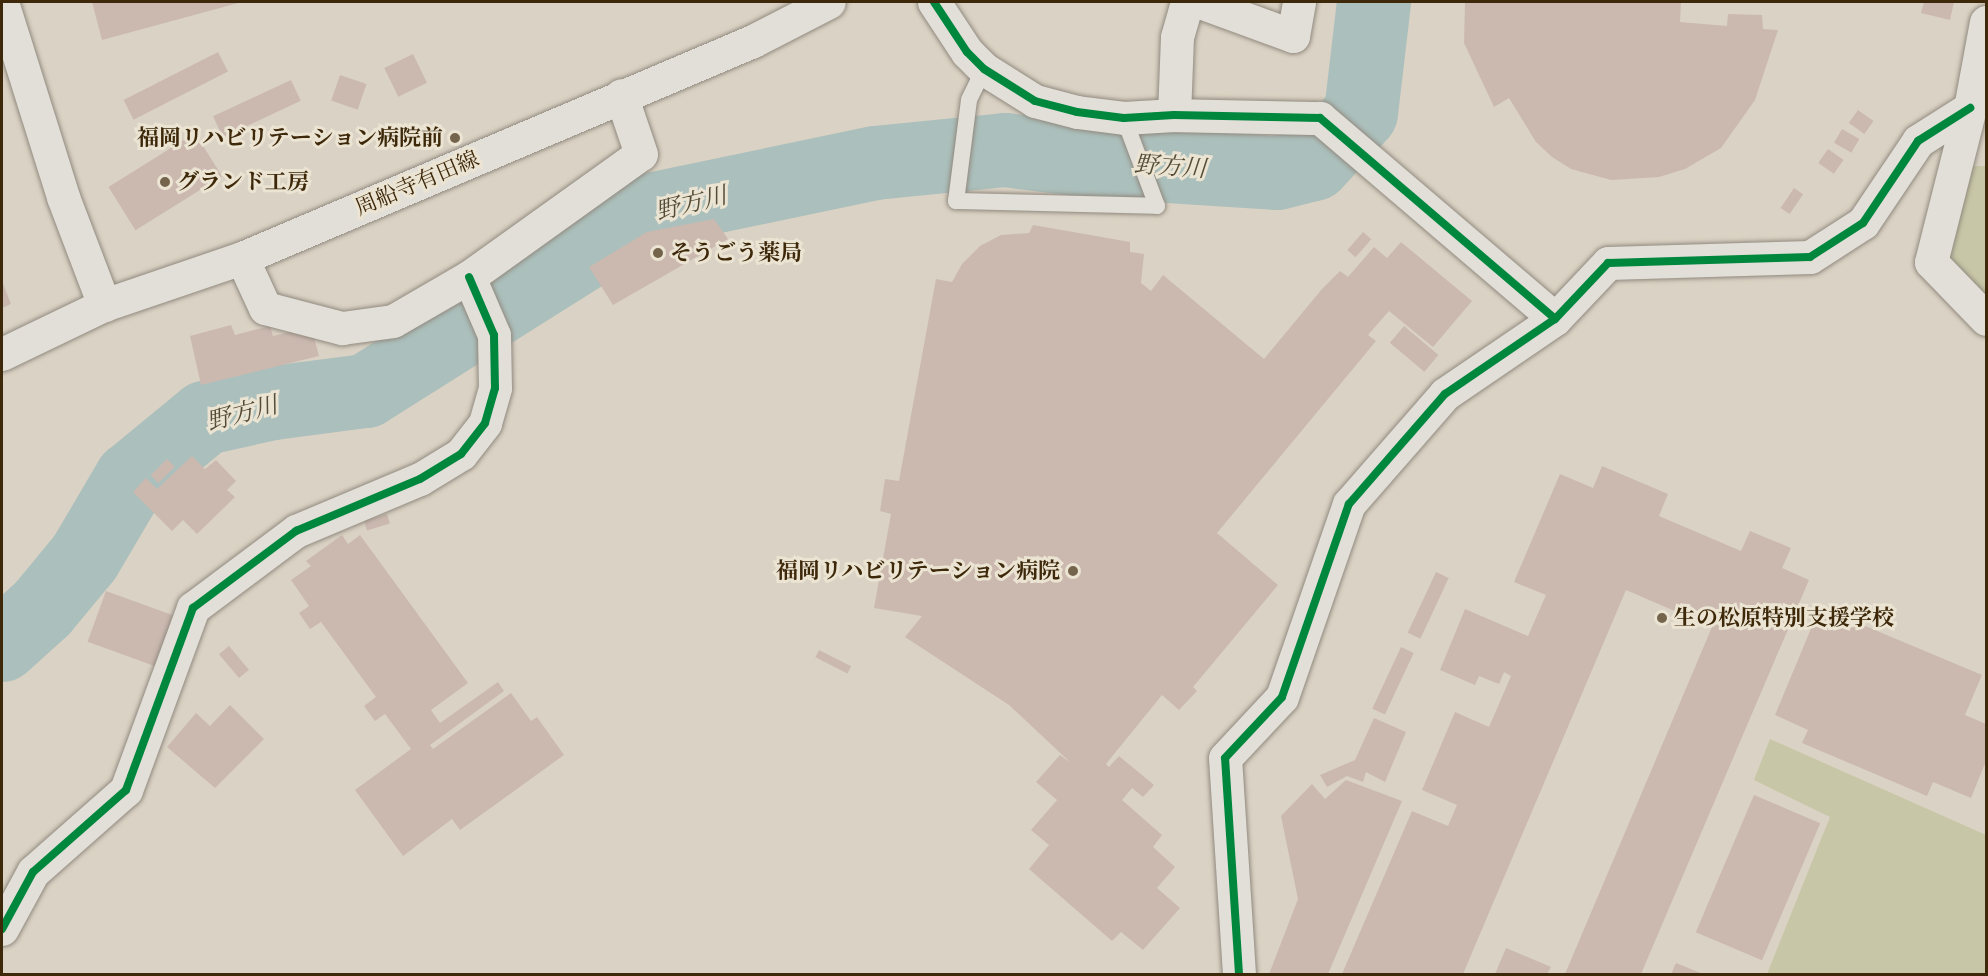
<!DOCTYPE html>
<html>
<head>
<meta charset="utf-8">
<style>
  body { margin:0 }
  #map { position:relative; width:1988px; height:976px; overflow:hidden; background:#dad2c4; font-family:"EB Garamond","Noto Serif JP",serif }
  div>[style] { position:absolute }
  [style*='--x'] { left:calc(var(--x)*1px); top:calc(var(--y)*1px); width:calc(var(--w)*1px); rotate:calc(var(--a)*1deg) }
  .green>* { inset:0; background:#c7c6a6 }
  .river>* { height:74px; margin:-37px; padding:0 37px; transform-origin:37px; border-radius:37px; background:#abbfbc }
  .building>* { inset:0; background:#cbb9b0; transform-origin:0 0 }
  .roads { filter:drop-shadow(0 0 2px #918a7f) drop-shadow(0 0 2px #918a7f) }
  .service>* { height:16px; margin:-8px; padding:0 8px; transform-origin:8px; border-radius:8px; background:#e2dfd8 }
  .minor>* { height:33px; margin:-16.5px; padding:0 16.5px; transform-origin:16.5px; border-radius:16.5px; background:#e2dfd8 }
  .secondary>* { height:33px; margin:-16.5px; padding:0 16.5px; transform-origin:16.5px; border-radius:16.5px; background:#e2dfd8 }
  .cycleway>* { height:8px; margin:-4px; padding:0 4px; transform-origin:4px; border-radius:4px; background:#00873e }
  .dots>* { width:16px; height:16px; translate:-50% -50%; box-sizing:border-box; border:3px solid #ece4d3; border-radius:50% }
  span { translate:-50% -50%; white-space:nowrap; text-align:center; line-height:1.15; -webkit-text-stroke:6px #ece4d3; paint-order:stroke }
  .poi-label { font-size:22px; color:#3d280a; font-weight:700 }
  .right { translate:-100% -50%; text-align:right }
  .left { translate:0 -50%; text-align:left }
  .street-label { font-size:22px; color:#3d280a }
  .water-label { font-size:24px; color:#544c36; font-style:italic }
  .frame { position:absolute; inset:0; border:3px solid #3d280a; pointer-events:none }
</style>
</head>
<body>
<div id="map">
  <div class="green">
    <div style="clip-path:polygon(1965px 166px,1986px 166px,1986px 302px,1948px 261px)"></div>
    <div style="clip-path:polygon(1770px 739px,1986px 835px,1986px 974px,1767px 974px,1830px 817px,1754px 780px)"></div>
  </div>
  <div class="river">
    <div style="--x:2;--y:645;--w:54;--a:-42"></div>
    <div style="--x:42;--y:609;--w:67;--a:-50.4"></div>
    <div style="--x:85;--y:557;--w:91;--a:-59.5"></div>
    <div style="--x:131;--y:479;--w:96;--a:-39.5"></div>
    <div style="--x:205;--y:418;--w:70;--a:-12.4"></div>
    <div style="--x:273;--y:403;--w:94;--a:-7.4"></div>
    <div style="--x:366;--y:391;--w:342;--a:-32.2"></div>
    <div style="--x:655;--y:209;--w:225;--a:-11.8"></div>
    <div style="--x:875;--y:163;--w:131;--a:-5.7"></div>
    <div style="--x:1005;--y:150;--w:87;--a:7.3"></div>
    <div style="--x:1091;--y:161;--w:186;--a:3.7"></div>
    <div style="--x:1277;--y:173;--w:38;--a:-14"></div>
    <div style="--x:1314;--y:164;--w:69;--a:-47.3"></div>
    <div style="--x:1361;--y:113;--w:112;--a:-83.3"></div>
  </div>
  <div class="building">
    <div style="clip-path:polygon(92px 2px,242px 2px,102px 40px)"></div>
    <div style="clip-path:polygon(1465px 2px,1681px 2px,1680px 22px,1727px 26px,1728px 14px,1762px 15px,1763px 29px,1778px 30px,1755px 100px,1721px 148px,1685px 169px,1659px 177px,1611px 180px,1571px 169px,1552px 157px,1536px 142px,1509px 98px,1494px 107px,1464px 43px)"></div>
    <div style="clip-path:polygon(1924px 2px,1954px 2px,1950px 20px,1921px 13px)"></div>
    <div style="left:218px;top:52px;width:22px;height:106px;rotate:63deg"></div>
    <div style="left:413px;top:54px;width:32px;height:32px;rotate:64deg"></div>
    <div style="left:340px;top:75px;width:28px;height:27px;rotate:19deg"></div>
    <div style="left:291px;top:80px;width:23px;height:86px;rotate:65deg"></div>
    <div style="left:1858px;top:110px;width:19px;height:16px;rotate:35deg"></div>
    <div style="left:1842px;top:129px;width:20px;height:16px;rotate:30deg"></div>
    <div style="left:195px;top:133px;width:51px;height:102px;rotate:58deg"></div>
    <div style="left:1828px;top:149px;width:19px;height:17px;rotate:35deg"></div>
    <div style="left:1794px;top:188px;width:11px;height:24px;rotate:34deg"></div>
    <div style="clip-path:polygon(714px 219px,728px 239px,613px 305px,589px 267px,647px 232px)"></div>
    <div style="clip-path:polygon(1033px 225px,1130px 242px,1130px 252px,1144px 254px,1141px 283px,1151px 291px,1163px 275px,1264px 359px,1322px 289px,1340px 271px,1348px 277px,1374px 247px,1387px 258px,1401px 242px,1472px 301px,1433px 347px,1389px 311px,1368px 335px,1376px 341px,1217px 533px,1278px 585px,1193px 687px,1197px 691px,1179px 710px,1162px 695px,1106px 764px,1109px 767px,1119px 756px,1154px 785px,1143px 797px,1132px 788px,1122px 800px,1162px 835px,1153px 847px,1175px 867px,1157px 888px,1180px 908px,1143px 950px,1121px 932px,1112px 941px,1029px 869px,1049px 845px,1031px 830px,1057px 800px,1036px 782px,1060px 755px,1071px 763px,1009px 705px,905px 637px,922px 616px,874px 608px,891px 514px,880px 511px,885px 479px,899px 481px,936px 279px,952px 282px,962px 264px,980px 246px,1001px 235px,1029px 233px)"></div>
    <div style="left:1363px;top:232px;width:11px;height:24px;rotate:41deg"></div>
    <div style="clip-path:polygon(2px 281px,11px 304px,2px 308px)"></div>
    <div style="clip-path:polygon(231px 325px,235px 335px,270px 326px,273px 336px,311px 327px,319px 356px,201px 385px,190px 336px)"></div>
    <div style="left:1404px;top:326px;width:45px;height:22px;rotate:40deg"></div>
    <div style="clip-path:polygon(192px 456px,205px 469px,216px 460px,236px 481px,227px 490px,235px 497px,197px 534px,183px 520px,172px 531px,133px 492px,146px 478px,157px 489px)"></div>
    <div style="left:167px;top:459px;width:11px;height:23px;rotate:45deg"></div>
    <div style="clip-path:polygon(1602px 466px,1668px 494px,1659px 516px,1741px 551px,1750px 531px,1791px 548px,1782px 568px,1809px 580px,1641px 974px,1565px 974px,1712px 627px,1626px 590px,1463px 974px,1342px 974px,1412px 811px,1448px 826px,1457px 805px,1422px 790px,1455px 712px,1489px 727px,1511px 676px,1504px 672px,1499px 684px,1479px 676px,1475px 685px,1440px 670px,1465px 609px,1528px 636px,1546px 595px,1514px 582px,1560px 474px,1593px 488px)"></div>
    <div style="left:387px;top:514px;width:10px;height:24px;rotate:73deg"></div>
    <div style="clip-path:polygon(342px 535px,348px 544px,360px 535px,468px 683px,431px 710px,440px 723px,498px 682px,504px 691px,430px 745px,433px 749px,511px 693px,531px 721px,537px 717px,564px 755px,460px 830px,452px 819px,403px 856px,355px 790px,411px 749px,385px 714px,375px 721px,364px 706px,376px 697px,321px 622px,310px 629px,299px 613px,309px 606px,291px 580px,311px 566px,306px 561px)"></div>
    <div style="left:1436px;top:572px;width:14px;height:67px;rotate:25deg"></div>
    <div style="left:106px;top:591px;width:80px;height:54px;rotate:20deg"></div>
    <div style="clip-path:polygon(1820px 607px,1982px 675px,1965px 715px,1986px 724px,1986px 761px,1971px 798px,1933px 782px,1927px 796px,1802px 743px,1808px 730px,1775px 715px)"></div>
    <div style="left:229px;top:646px;width:31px;height:13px;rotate:50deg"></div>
    <div style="left:1401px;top:647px;width:14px;height:68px;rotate:25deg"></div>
    <div style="left:819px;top:650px;width:36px;height:8px;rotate:27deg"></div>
    <div style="clip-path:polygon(230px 705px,264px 739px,215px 788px,167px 747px,196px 713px,210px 726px)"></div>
    <div style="clip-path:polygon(1374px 718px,1406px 732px,1385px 782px,1366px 772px,1363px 782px,1347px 776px,1327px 787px,1320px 775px,1355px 760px)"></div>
    <div style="clip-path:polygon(1346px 780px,1402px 801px,1328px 974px,1269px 974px,1298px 899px,1281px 816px,1312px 784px,1325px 799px)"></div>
    <div style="left:1754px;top:795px;width:72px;height:149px;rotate:23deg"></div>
    <div style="clip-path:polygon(1506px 948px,1551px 967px,1547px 974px,1495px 974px)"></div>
    <div style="clip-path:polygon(1676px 963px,1703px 974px,1671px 974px)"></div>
  </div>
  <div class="roads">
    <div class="service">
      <div style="--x:984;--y:69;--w:34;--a:116"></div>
      <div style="--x:969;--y:100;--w:102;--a:97.3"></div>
      <div style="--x:956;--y:201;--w:201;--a:1.4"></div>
      <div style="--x:1157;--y:206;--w:94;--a:-110.6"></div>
    </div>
    <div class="minor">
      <div style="--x:2;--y:2;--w:204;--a:72.6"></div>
      <div style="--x:63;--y:197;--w:116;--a:69.2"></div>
      <div style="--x:934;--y:2;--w:60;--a:56.6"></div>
      <div style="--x:967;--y:52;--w:24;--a:45"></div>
      <div style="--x:984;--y:69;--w:60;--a:32.1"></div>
      <div style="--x:1035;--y:101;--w:43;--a:14.7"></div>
      <div style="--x:1077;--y:112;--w:47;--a:7.3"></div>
      <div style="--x:1124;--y:118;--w:50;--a:-3.4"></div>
      <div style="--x:1174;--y:115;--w:146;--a:1.2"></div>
      <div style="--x:1320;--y:118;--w:309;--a:40.5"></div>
      <div style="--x:1200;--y:2;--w:99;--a:20.1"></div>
      <div style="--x:1293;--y:36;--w:35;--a:-80"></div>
      <div style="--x:1986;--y:22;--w:87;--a:100.5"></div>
      <div style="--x:1970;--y:108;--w:159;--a:104.2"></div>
      <div style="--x:1931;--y:262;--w:79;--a:46"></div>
      <div style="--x:1174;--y:115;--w:78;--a:-87.8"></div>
      <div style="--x:1177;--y:37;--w:36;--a:-74"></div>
      <div style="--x:242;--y:258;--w:55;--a:65.3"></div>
      <div style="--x:265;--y:308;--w:80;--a:14.6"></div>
      <div style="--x:342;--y:328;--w:51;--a:-7.8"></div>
      <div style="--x:393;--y:321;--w:88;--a:-30.1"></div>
      <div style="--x:469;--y:277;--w:211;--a:-35.6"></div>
      <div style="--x:641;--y:154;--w:62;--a:-108.7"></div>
      <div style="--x:2;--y:929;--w:65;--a:-61.5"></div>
      <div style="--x:33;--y:872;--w:124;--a:-41.4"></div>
      <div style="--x:126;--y:790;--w:194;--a:-69.8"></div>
      <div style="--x:193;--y:608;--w:129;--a:-36.8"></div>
      <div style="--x:296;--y:531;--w:134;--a:-22.8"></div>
      <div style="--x:420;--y:479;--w:48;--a:-31.4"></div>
      <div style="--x:461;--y:454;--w:39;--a:-52"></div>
      <div style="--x:485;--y:423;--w:36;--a:-74"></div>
      <div style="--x:495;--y:388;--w:53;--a:-91.1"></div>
      <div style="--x:494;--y:335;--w:63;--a:-113.3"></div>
      <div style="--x:1239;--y:974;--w:216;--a:-93.7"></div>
      <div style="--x:1225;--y:758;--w:83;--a:-46.9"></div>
      <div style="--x:1282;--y:697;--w:204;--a:-70.9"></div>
      <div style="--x:1349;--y:504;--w:146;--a:-48.9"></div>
      <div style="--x:1445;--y:394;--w:133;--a:-34.3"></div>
      <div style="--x:1555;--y:319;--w:77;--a:-46.6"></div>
      <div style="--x:1608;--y:263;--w:202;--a:-1.7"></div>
      <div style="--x:1810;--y:257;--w:63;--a:-32.7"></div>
      <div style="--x:1863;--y:223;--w:99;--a:-56.1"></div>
      <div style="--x:1918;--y:141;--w:62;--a:-32.4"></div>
    </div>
    <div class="secondary">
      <div style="--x:2;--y:354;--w:113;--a:-25.7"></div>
      <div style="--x:104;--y:305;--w:146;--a:-18.8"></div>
      <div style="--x:242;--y:258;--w:555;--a:-23.01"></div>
      <div style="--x:753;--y:41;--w:85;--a:-27.2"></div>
    </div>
  </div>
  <div class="cycleway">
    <div style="--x:934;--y:2;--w:60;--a:56.6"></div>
    <div style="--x:967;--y:52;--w:24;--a:45"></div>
    <div style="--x:984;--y:69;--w:60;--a:32.1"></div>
    <div style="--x:1035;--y:101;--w:43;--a:14.7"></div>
    <div style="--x:1077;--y:112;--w:47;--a:7.3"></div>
    <div style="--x:1124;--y:118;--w:50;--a:-3.4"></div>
    <div style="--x:1174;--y:115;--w:146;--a:1.2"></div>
    <div style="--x:1320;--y:118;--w:309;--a:40.5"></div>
    <div style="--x:2;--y:929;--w:65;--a:-61.5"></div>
    <div style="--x:33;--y:872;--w:124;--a:-41.4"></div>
    <div style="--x:126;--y:790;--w:194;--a:-69.8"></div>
    <div style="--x:193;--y:608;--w:129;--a:-36.8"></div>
    <div style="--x:296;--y:531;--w:134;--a:-22.8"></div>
    <div style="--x:420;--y:479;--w:48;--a:-31.4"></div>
    <div style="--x:461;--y:454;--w:39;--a:-52"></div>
    <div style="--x:485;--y:423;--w:36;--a:-74"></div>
    <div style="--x:495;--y:388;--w:53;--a:-91.1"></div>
    <div style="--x:494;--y:335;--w:63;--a:-113.3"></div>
    <div style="--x:1239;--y:974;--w:216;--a:-93.7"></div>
    <div style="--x:1225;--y:758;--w:83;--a:-46.9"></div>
    <div style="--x:1282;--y:697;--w:204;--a:-70.9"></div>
    <div style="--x:1349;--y:504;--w:146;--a:-48.9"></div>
    <div style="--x:1445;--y:394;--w:133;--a:-34.3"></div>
    <div style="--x:1555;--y:319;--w:77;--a:-46.6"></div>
    <div style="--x:1608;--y:263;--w:202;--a:-1.7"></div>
    <div style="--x:1810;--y:257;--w:63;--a:-32.7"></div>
    <div style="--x:1863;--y:223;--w:99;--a:-56.1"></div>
    <div style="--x:1918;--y:141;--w:62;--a:-32.4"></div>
  </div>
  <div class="dots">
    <div style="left:455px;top:138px;background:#74644b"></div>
    <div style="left:165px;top:182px;background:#74644b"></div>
    <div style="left:658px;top:253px;background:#74644b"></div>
    <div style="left:1073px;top:571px;background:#74644b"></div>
    <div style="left:1662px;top:618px;background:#74644b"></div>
  </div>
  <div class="poi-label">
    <span class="right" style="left:443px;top:138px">福岡リハビリテーション病院前</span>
    <span class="left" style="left:177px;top:182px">グランド工房</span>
    <span class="left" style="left:670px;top:253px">そうごう薬局</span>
    <span class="right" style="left:1060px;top:571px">福岡リハビリテーション病院</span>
    <span class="left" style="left:1674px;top:618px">生の松原特別支援学校</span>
  </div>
  <div class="street-label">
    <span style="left:417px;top:183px;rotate:-23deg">周船寺有田線</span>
  </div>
  <div class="water-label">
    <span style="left:1170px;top:166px;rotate:4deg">野方川</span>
    <span style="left:691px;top:203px;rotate:-14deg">野方川</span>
    <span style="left:242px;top:413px;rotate:-15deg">野方川</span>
  </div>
  <div class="frame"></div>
</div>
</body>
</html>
